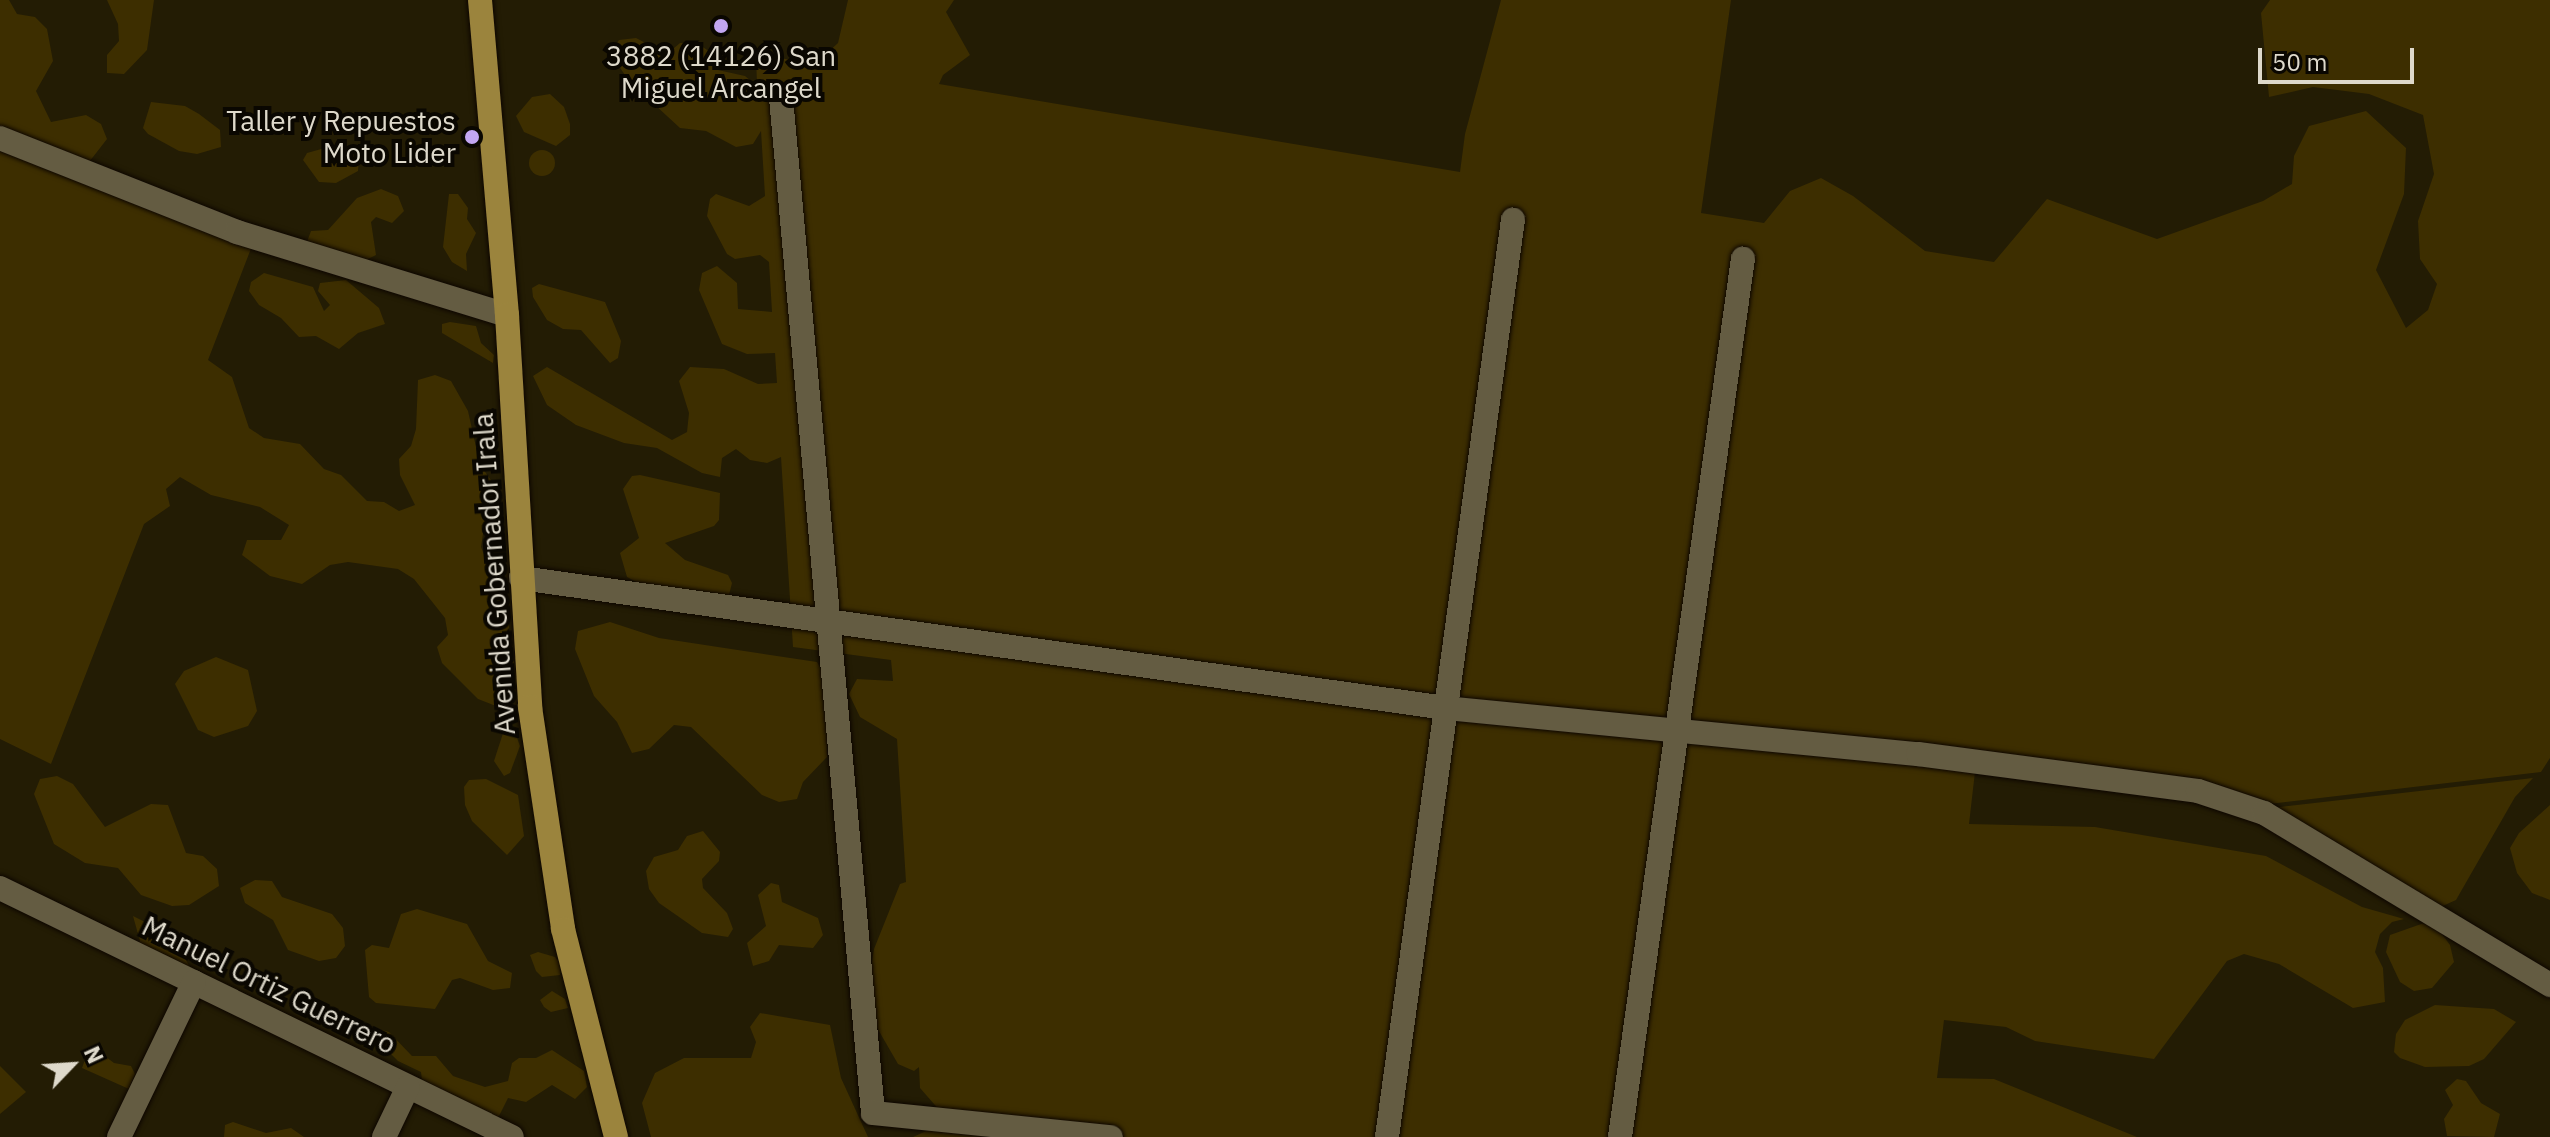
<!DOCTYPE html>
<html>
<head>
<meta charset="utf-8">
<style>
  body { margin:0 }
  #map { position:relative; width:2550px; height:1137px; overflow:hidden; background:#231c04; font-family:"IBM Plex Sans",sans-serif }
  div>[style] { position:absolute }
  [style*='--x'] { left:calc(var(--x)*1px); top:calc(var(--y)*1px); width:calc(var(--w)*1px); rotate:calc(var(--a)*1deg) }
  .green>* { inset:0; background:#3d2e00 }
  .round { border-radius:50% }
  .roads { filter:drop-shadow(0 0 2px #0d0600) drop-shadow(0 0 2px #0d0600) }
  .street>* { height:24px; margin:-12px; padding:0 12px; transform-origin:12px; border-radius:12px; background:#645c42 }
  .primary>* { height:24px; margin:-12px; padding:0 12px; transform-origin:12px; border-radius:12px; background:#9b843d }
  .dots>* { width:22px; height:22px; translate:-50% -50%; box-sizing:border-box; border:4px solid #0a0701; border-radius:50% }
  span { translate:-50% -50%; white-space:nowrap; text-align:center; line-height:1.15; -webkit-text-stroke:8px #0a0701; paint-order:stroke }
  .poi-label { font-size:28px; color:#ded9cb }
  .right { translate:-100% -50%; text-align:right }
  .street-label { font-size:28px; color:#ded9cb }
  .north { position:absolute; left:32px; top:1025px; width:80px; height:80px; -webkit-text-stroke:6px #0a0701; paint-order:stroke; rotate:65deg; font-size:22px; font-weight:700; line-height:32px; text-align:center; color:#ded9cb }
  .north::after { content:''; display:block; margin:auto; width:28px; height:36px; background:#ded9cb; clip-path:polygon(50% 0,100% 100%,50% 72%,0 100%) }
  .scale { position:absolute; left:2258px; top:48px; width:156px; height:36px; box-sizing:border-box; border:4px solid #ded9cb; border-top:0; padding-left:10px; font-size:24px; line-height:28px; white-space:nowrap; color:#ded9cb; -webkit-text-stroke:6px #0a0701; paint-order:stroke }
</style>
</head>
<body>
<div id="map">
  <div class="green">
    <div style="clip-path:polygon(0 0,9px 0,17px 14px,35px 17px,47px 29px,53px 61px,36px 91px,51px 122px,86px 115px,101px 124px,107px 139px,86px 166px,0 132px)"></div>
    <div style="clip-path:polygon(107px 0,154px 0,147px 50px,124px 74px,107px 73px,107px 55px,119px 41px,118px 24px)"></div>
    <div style="clip-path:polygon(848px 0,954px 0,946px 12px,970px 55px,943px 75px,939px 84px,1460px 172px,1465px 134px,1501px 0,1731px 0,1701px 213px,1764px 223px,1790px 191px,1821px 178px,1853px 196px,1925px 251px,1994px 262px,2047px 199px,2157px 239px,2263px 201px,2292px 184px,2294px 156px,2309px 126px,2366px 111px,2406px 148px,2404px 194px,2376px 270px,2406px 328px,2428px 310px,2437px 284px,2420px 259px,2418px 221px,2434px 174px,2423px 115px,2369px 94px,2313px 87px,2269px 97px,2261px 13px,2270px 0,2550px 0,2550px 758px,2541px 772px,2244px 807px,1976px 763px,1969px 824px,2095px 827px,2266px 856px,2362px 907px,2404px 919px,2392px 922px,2380px 934px,2375px 952px,2383px 968px,2385px 1002px,2353px 1008px,2279px 964px,2244px 954px,2227px 961px,2154px 1059px,2035px 1041px,2006px 1027px,1944px 1020px,1937px 1078px,1994px 1079px,2137px 1137px,913px 1137px,933px 1128px,955px 1128px,920px 1088px,919px 1067px,914px 1071px,898px 1064px,872px 1019px,868px 986px,874px 949px,900px 884px,906px 882px,897px 739px,860px 717px,849px 694px,857px 679px,893px 681px,891px 660px,793px 647px,781px 457px,767px 463px,750px 460px,736px 449px,722px 458px,720px 477px,702px 473px,657px 448px,624px 443px,576px 425px,547px 405px,533px 376px,547px 367px,672px 440px,687px 432px,689px 413px,679px 381px,690px 367px,724px 369px,758px 384px,777px 383px,775px 353px,747px 354px,722px 344px,699px 290px,702px 273px,717px 266px,737px 283px,738px 309px,772px 312px,769px 262px,760px 255px,735px 259px,727px 254px,707px 216px,710px 199px,716px 194px,749px 206px,765px 196px,761px 131px,753px 144px,736px 147px,706px 131px,680px 128px,629px 81px,610px 53px,619px 40px,636px 38px,667px 54px,680px 43px,697px 43px,713px 54px,718px 70px,745px 76px,757px 86px,756px 54px,809px 63px,825px 55px,838px 43px)"></div>
    <div style="clip-path:polygon(550px 94px,564px 107px,570px 124px,570px 135px,556px 146px,524px 132px,516px 116px,532px 97px)"></div>
    <div style="clip-path:polygon(151px 102px,185px 106px,199px 114px,220px 130px,221px 147px,197px 154px,179px 151px,148px 134px,143px 128px)"></div>
    <div style="clip-path:polygon(339px 144px,359px 155px,358px 171px,336px 183px,319px 182px,303px 160px,307px 153px)"></div>
    <div style="clip-path:polygon(0 147px,252px 246px,208px 360px,232px 377px,249px 428px,264px 438px,300px 444px,324px 469px,341px 475px,367px 501px,384px 502px,399px 511px,415px 505px,400px 475px,399px 459px,411px 446px,416px 429px,418px 380px,435px 375px,451px 381px,468px 411px,480px 465px,491px 480px,481px 547px,507px 612px,517px 682px,511px 699px,496px 706px,478px 699px,442px 663px,437px 647px,448px 635px,445px 618px,414px 579px,398px 569px,348px 562px,330px 565px,302px 584px,270px 576px,242px 555px,247px 540px,281px 540px,289px 525px,260px 507px,211px 495px,180px 477px,166px 489px,170px 506px,144px 524px,51px 764px,0 739px)"></div>
    <div class="round" style="left:529px;top:150px;width:26px;height:26px"></div>
    <div style="clip-path:polygon(381px 189px,398px 196px,404px 211px,392px 223px,376px 217px,371px 222px,376px 255px,362px 262px,305px 247px,311px 231px,328px 230px,357px 198px)"></div>
    <div style="clip-path:polygon(449px 194px,458px 194px,468px 208px,467px 219px,476px 233px,466px 254px,467px 271px,452px 262px,443px 247px)"></div>
    <div style="clip-path:polygon(264px 273px,313px 287px,324px 311px,330px 305px,318px 291px,320px 283px,346px 280px,379px 308px,385px 324px,358px 333px,339px 349px,316px 336px,299px 337px,281px 318px,259px 305px,249px 291px,251px 282px)"></div>
    <div style="clip-path:polygon(539px 284px,605px 302px,621px 341px,618px 358px,610px 363px,581px 330px,563px 329px,547px 320px,533px 297px,532px 288px)"></div>
    <div style="clip-path:polygon(450px 322px,476px 326px,481px 343px,494px 355px,493px 363px,442px 333px,442px 324px)"></div>
    <div style="clip-path:polygon(640px 475px,720px 493px,719px 520px,714px 526px,665px 543px,685px 560px,728px 575px,732px 583px,728px 599px,642px 585px,627px 577px,620px 553px,639px 538px,623px 489px,632px 476px)"></div>
    <div style="clip-path:polygon(610px 622px,659px 638px,817px 662px,825px 676px,827px 757px,803px 782px,797px 799px,779px 802px,762px 795px,691px 727px,674px 725px,649px 749px,632px 753px,617px 722px,594px 696px,575px 649px,578px 631px)"></div>
    <div style="clip-path:polygon(216px 657px,248px 670px,257px 711px,248px 726px,214px 737px,198px 730px,175px 684px,184px 671px)"></div>
    <div style="clip-path:polygon(505px 727px,514px 729px,520px 746px,510px 773px,504px 776px,494px 761px)"></div>
    <div style="clip-path:polygon(57px 776px,73px 784px,105px 827px,151px 804px,168px 805px,186px 853px,203px 856px,217px 869px,219px 886px,189px 905px,172px 906px,141px 895px,118px 868px,85px 863px,54px 844px,34px 794px,40px 779px)"></div>
    <div style="clip-path:polygon(2533px 778px,2515px 797px,2456px 900px,2436px 909px,2271px 808px)"></div>
    <div style="clip-path:polygon(486px 779px,518px 795px,524px 836px,507px 855px,472px 821px,465px 805px,464px 787px,469px 780px)"></div>
    <div style="clip-path:polygon(2550px 805px,2550px 900px,2532px 893px,2517px 873px,2510px 848px,2519px 833px)"></div>
    <div style="clip-path:polygon(703px 831px,720px 852px,719px 861px,702px 879px,703px 888px,727px 913px,733px 929px,728px 937px,702px 933px,659px 903px,649px 889px,646px 871px,654px 857px,678px 850px,687px 836px)"></div>
    <div style="clip-path:polygon(255px 880px,272px 881px,282px 897px,332px 914px,343px 928px,345px 946px,336px 958px,319px 961px,288px 950px,273px 920px,245px 903px,240px 888px)"></div>
    <div style="clip-path:polygon(771px 883px,779px 885px,782px 902px,818px 918px,823px 935px,813px 948px,779px 945px,769px 961px,753px 966px,747px 943px,766px 926px,758px 895px)"></div>
    <div style="clip-path:polygon(417px 909px,467px 924px,488px 961px,512px 973px,510px 988px,493px 990px,460px 978px,452px 980px,435px 1009px,376px 1003px,369px 997px,365px 950px,372px 945px,389px 948px,401px 914px)"></div>
    <div style="clip-path:polygon(133px 916px,171px 935px,190px 967px,185px 974px,135px 947px,140px 941px)"></div>
    <div style="clip-path:polygon(2424px 923px,2436px 926px,2450px 945px,2454px 962px,2432px 988px,2414px 991px,2400px 982px,2386px 952px,2390px 935px)"></div>
    <div style="clip-path:polygon(538px 952px,555px 957px,561px 964px,560px 975px,542px 977px,536px 971px,530px 955px)"></div>
    <div style="clip-path:polygon(552px 991px,565px 999px,568px 1008px,551px 1012px,544px 1007px,540px 1000px)"></div>
    <div style="clip-path:polygon(2435px 1005px,2494px 1009px,2516px 1022px,2484px 1059px,2469px 1066px,2425px 1067px,2400px 1058px,2394px 1052px,2396px 1034px,2405px 1020px)"></div>
    <div style="clip-path:polygon(760px 1013px,830px 1025px,841px 1078px,868px 1137px,651px 1137px,642px 1103px,655px 1073px,684px 1058px,751px 1058px,756px 1042px,750px 1027px)"></div>
    <div style="clip-path:polygon(364px 1025px,389px 1032px,412px 1056px,436px 1056px,453px 1076px,485px 1087px,508px 1081px,512px 1063px,519px 1058px,536px 1058px,552px 1050px,584px 1071px,587px 1087px,575px 1099px,552px 1085px,526px 1102px,508px 1098px,497px 1120px,423px 1089px,421px 1072px,398px 1061px,379px 1042px,362px 1037px,356px 1030px)"></div>
    <div style="clip-path:polygon(97px 1050px,114px 1063px,131px 1066px,135px 1074px,129px 1089px,82px 1068px,88px 1051px)"></div>
    <div style="clip-path:polygon(0 1066px,26px 1092px,0 1114px)"></div>
    <div style="clip-path:polygon(2457px 1079px,2466px 1081px,2481px 1103px,2500px 1114px,2494px 1137px,2447px 1136px,2444px 1119px,2453px 1105px,2445px 1090px)"></div>
    <div style="clip-path:polygon(233px 1122px,266px 1133px,291px 1128px,304px 1137px,224px 1137px,225px 1125px)"></div>
  </div>
  <div class="roads">
    <div class="street">
      <div style="--x:781;--y:98;--w:1019;--a:84.82"></div>
      <div style="--x:873;--y:1113;--w:239;--a:5.8"></div>
      <div style="--x:0;--y:138;--w:255;--a:21.6"></div>
      <div style="--x:237;--y:232;--w:282;--a:17.1"></div>
      <div style="--x:521;--y:578;--w:934;--a:8"></div>
      <div style="--x:1446;--y:708;--w:474;--a:5.6"></div>
      <div style="--x:1918;--y:754;--w:282;--a:7.5"></div>
      <div style="--x:2198;--y:791;--w:70;--a:18.4"></div>
      <div style="--x:2264;--y:813;--w:334;--a:31"></div>
      <div style="--x:0;--y:888;--w:569;--a:25.93"></div>
      <div style="--x:119;--y:1137;--w:172;--a:-64.2"></div>
      <div style="--x:384;--y:1137;--w:55;--a:-64.4"></div>
      <div style="--x:1387;--y:1137;--w:926;--a:-82.18"></div>
      <div style="--x:1620;--y:1137;--w:887;--a:-82.03"></div>
    </div>
    <div class="primary">
      <div style="--x:480;--y:0;--w:316;--a:85.1"></div>
      <div style="--x:507;--y:315;--w:393;--a:86.6"></div>
      <div style="--x:530;--y:707;--w:224;--a:81.5"></div>
      <div style="--x:563;--y:929;--w:215;--a:75.7"></div>
    </div>
  </div>
  <div class="dots">
    <div style="left:721px;top:26px;background:#c3a7f2"></div>
    <div style="left:472px;top:137px;background:#c3a7f2"></div>
  </div>
  <div class="poi-label">
    <span style="left:721px;top:72px">3882 (14126) San<br>Miguel Arcangel</span>
    <span class="right" style="left:456px;top:137px">Taller y Repuestos<br>Moto Lider</span>
  </div>
  <div class="street-label">
    <span style="left:494px;top:574px;rotate:-94deg">Avenida Gobernador Irala</span>
    <span style="left:269px;top:985px;rotate:26deg">Manuel Ortiz Guerrero</span>
  </div>
  <div class="north">N</div>
  <div class="scale">50 m</div>
</div>
</body>
</html>
